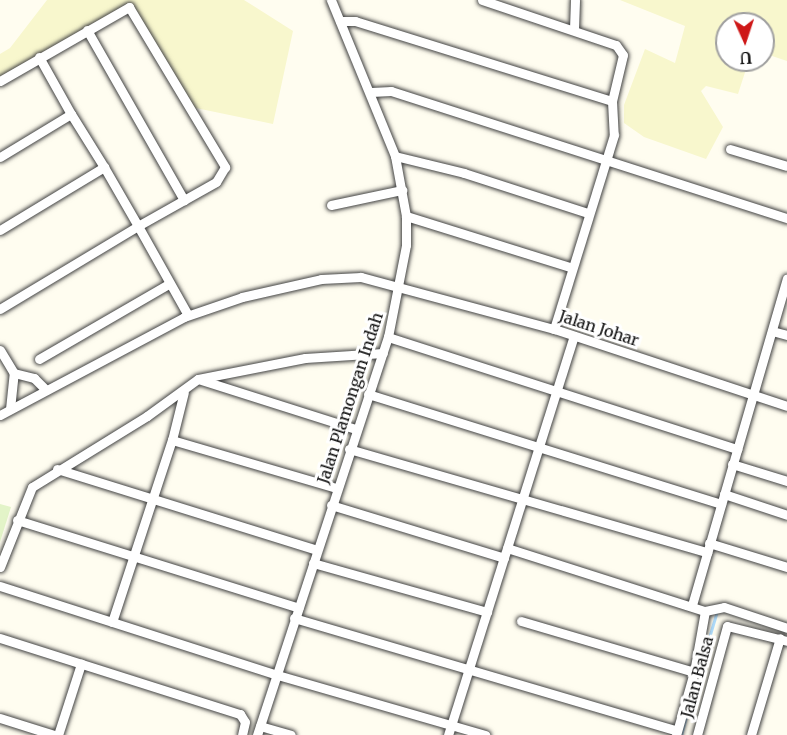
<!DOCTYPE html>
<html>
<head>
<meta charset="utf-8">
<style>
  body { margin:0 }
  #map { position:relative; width:787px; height:735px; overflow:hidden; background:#fffdf0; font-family:Merriweather,serif }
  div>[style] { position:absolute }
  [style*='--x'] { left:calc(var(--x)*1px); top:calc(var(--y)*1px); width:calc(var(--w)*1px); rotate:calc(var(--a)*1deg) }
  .farmland>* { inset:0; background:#f8f7cd }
  .pitch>* { inset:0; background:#e3f4c8 }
  .stream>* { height:3px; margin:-1.5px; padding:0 1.5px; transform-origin:1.5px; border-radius:1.5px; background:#afdcfc }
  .roads { filter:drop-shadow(0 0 2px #424242) drop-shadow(0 0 2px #424242) }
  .minor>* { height:9px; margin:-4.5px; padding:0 4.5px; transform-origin:4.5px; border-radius:4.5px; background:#fff }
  span { translate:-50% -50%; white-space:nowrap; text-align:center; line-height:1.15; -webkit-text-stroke:6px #fff; paint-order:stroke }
  .street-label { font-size:16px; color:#0f0f0f }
  .north { position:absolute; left:715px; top:12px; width:60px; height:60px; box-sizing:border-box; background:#fff; border:2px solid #9f9f9f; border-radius:50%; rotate:177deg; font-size:16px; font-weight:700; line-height:24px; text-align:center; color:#0f0f0f }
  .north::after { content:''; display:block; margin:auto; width:21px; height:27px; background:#ce1818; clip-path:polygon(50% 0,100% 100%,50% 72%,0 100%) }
</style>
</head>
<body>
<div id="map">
  <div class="farmland">
    <div style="clip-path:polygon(47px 0,244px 0,293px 31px,273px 124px,191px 107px,130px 2px,0 79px,0 54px,10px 48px)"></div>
    <div style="clip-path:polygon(620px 0,787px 0,787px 61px,763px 53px,763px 24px,727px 24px,727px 60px,749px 60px,738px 94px,706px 86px,701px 91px,723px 127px,706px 159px,644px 137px,624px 123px,624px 105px,645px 49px,675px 63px,685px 26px)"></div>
  </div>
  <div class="pitch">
    <div style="clip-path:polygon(0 504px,11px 507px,0 542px)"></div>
  </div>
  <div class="stream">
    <div style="--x:699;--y:671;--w:63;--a:-73.3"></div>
    <div style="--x:681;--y:735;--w:30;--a:-75"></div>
  </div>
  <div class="roads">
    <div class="minor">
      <div style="--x:482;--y:0;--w:141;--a:18.6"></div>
      <div style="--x:616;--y:45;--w:12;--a:55"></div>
      <div style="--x:623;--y:55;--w:47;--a:103.4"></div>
      <div style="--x:612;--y:101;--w:34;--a:87"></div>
      <div style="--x:614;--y:135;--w:203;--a:107.2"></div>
      <div style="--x:340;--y:21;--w:15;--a:0"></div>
      <div style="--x:355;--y:21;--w:269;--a:17.3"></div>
      <div style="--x:574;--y:29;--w:29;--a:-88"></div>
      <div style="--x:87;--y:30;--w:196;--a:60.3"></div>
      <div style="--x:39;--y:57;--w:65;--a:60.7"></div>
      <div style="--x:0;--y:81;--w:149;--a:-29.8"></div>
      <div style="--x:129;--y:7;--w:187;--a:59"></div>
      <div style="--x:225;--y:167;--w:17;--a:121"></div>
      <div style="--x:216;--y:182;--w:90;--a:150.6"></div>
      <div style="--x:138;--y:226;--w:102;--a:60.7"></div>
      <div style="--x:371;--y:92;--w:20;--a:-3"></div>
      <div style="--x:391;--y:91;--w:416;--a:17.8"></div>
      <div style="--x:730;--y:149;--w:59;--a:16.6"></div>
      <div style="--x:395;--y:156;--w:71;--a:13.8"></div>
      <div style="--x:464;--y:173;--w:130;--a:17.9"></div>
      <div style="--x:0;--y:157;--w:83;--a:-31.2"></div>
      <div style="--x:71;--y:114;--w:62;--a:58.1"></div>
      <div style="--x:331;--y:205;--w:73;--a:-11.9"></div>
      <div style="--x:406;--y:216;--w:172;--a:17.3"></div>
      <div style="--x:0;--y:230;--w:122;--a:-31.2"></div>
      <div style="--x:104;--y:167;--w:68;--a:60"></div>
      <div style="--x:138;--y:226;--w:161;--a:149"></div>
      <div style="--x:772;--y:331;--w:16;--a:15"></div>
      <div style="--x:388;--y:337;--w:367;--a:17.8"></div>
      <div style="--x:0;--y:350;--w:27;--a:59"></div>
      <div style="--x:14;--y:373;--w:21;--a:14"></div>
      <div style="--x:34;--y:378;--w:17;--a:45"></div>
      <div style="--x:39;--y:359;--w:151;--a:-30.1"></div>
      <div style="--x:198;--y:379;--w:166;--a:17.6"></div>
      <div style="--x:368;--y:394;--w:370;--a:17.3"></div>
      <div style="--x:10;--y:409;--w:36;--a:-84"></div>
      <div style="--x:0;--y:415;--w:208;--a:-28"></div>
      <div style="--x:184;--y:317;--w:61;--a:-19"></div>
      <div style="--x:242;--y:297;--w:81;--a:-12.8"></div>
      <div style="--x:321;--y:279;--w:40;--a:-2.9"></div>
      <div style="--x:361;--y:277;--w:200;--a:15.1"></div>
      <div style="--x:554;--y:329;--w:245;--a:18.3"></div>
      <div style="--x:172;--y:440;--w:171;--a:16.3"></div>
      <div style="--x:349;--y:449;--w:373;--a:16.1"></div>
      <div style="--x:732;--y:464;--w:58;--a:17.2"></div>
      <div style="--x:57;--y:469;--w:272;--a:17.3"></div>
      <div style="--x:724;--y:494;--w:66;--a:18.4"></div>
      <div style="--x:331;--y:505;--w:181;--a:17"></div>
      <div style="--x:17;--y:520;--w:295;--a:17.3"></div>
      <div style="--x:709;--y:543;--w:82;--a:17.1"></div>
      <div style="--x:507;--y:548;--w:208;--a:17.7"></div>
      <div style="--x:705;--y:611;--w:62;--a:100.2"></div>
      <div style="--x:694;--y:672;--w:66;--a:105.9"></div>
      <div style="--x:313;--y:563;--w:181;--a:15.7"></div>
      <div style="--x:0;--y:567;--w:86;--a:-68.2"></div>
      <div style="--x:32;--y:487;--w:135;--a:-31.7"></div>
      <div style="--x:147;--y:416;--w:63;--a:-36"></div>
      <div style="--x:198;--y:379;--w:109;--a:-11.1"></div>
      <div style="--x:305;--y:358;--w:78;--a:-3.7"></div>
      <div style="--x:0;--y:586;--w:288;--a:17.8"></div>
      <div style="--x:274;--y:674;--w:220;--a:16.1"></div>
      <div style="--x:692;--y:605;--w:340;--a:-73.8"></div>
      <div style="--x:705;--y:611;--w:19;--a:-12"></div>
      <div style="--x:724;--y:607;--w:66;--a:18.4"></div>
      <div style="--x:294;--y:618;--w:399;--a:16.4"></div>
      <div style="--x:521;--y:621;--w:180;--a:16.4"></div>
      <div style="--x:112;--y:622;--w:192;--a:-71.8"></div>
      <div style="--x:172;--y:440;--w:49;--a:-76"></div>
      <div style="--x:0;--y:638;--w:252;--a:17.6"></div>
      <div style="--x:240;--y:714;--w:9;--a:58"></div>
      <div style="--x:245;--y:722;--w:13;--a:103"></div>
      <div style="--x:0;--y:718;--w:57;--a:17.5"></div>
      <div style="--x:260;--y:726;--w:32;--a:16"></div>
      <div style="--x:58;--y:735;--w:75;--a:-72.1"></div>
      <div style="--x:257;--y:735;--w:419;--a:-71.8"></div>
      <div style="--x:388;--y:337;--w:94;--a:-78.9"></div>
      <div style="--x:406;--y:245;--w:29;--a:-90"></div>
      <div style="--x:406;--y:216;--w:61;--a:-100.4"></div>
      <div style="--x:395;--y:156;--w:169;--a:-112.3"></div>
      <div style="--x:448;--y:735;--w:418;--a:-72.5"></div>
      <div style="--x:697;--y:735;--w:113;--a:-74.6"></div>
      <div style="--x:727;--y:626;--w:62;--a:14"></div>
      <div style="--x:751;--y:735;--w:101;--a:-73.4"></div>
    </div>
  </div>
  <div class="street-label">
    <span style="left:599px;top:328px;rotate:18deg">Jalan Johar</span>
    <span style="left:350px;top:398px;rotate:-72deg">Jalan Plamongan Indah</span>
    <span style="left:697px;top:677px;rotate:-75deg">Jalan Balsa</span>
  </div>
  <div class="north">U</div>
</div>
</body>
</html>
